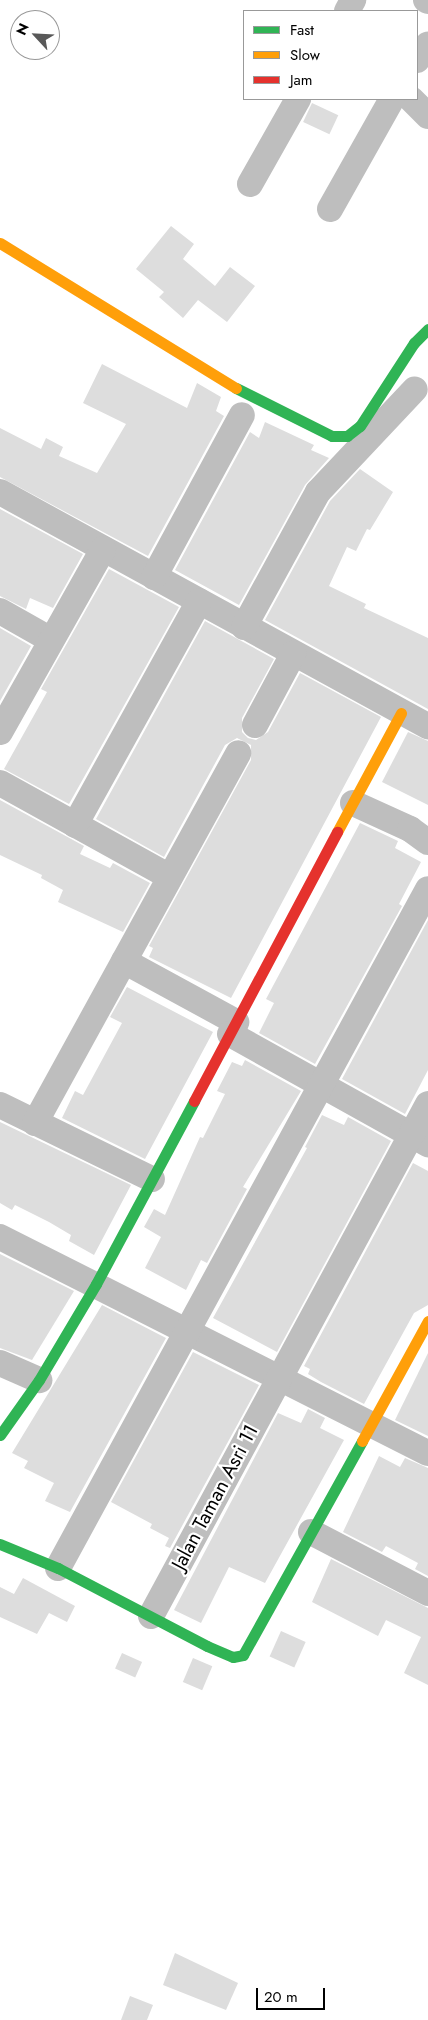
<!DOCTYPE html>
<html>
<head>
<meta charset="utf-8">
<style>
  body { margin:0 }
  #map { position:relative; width:428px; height:2020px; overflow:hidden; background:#fff; font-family:Jost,sans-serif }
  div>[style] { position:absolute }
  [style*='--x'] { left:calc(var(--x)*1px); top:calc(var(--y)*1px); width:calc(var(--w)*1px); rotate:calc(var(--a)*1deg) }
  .building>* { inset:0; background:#ddd; transform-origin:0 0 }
  .street>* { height:26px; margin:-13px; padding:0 13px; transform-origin:13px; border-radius:13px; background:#bebebe }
  .fast>* { height:11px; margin:-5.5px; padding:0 5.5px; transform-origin:5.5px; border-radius:5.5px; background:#30b455 }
  .slow>* { height:11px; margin:-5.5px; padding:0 5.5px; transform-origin:5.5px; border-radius:5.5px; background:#ff9f0a }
  .jam>* { height:11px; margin:-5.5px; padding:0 5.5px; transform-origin:5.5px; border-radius:5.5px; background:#e5322d }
  span { translate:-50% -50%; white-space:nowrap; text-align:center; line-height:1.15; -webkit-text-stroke:4.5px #fff; paint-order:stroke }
  .street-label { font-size:20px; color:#000 }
  .legend { position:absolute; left:243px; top:10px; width:175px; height:90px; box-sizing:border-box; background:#fff; border:1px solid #999; margin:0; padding:6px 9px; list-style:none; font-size:15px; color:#000 }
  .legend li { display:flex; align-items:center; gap:10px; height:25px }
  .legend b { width:25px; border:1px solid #999 }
  .north { position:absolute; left:10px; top:10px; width:50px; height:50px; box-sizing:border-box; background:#fff; border:1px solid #999; border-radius:50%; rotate:295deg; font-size:14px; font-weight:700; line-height:20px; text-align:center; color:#000 }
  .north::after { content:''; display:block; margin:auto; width:18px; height:22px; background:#595959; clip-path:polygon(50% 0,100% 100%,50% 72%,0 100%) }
  .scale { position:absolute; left:256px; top:1988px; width:69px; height:22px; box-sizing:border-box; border:2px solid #000; border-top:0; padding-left:6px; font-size:15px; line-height:18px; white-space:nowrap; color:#000; -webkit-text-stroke:4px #fff; paint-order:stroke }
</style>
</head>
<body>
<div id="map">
  <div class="building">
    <div style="left:312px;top:103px;width:29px;height:21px;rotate:25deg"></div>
    <div style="clip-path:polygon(171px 226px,194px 244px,183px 259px,215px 286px,230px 267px,255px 286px,227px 322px,198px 300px,183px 318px,159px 297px,164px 292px,136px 269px)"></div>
    <div style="clip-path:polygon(102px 364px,187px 408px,197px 383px,221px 397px,216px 411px,224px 416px,148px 556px,0 477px,0 428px,41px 449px,46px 438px,63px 447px,59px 456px,97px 473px,126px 424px,83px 403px)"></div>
    <div style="clip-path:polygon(265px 422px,314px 445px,311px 450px,329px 458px,305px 485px,239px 605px,175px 570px,250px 432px,259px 438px)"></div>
    <div style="clip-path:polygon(360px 469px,393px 492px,370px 530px,367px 529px,356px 551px,347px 547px,329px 586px,366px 604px,364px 608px,428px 638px,428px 709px,265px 620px,330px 501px)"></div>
    <div style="clip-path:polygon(0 509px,83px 554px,53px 608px,30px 598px,26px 609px,0 596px)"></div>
    <div style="clip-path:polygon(109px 569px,179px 607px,69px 804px,4px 769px,47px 692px,41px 689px)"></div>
    <div style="clip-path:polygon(205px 621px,274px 659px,242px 718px,242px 732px,248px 738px,256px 740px,268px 732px,300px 673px,381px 717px,231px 998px,149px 957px,153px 948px,149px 946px,251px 760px,251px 745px,237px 738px,225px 745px,164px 857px,96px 819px)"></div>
    <div style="clip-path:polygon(0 628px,31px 646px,0 701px)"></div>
    <div style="clip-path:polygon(408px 732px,428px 741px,428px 805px,382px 782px)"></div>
    <div style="clip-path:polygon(0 800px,84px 846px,80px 854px,110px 868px,113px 863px,150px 883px,123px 932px,58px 902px,63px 890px,41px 878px,42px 875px,0 855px)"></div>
    <div style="clip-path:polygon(360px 823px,398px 841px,395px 848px,421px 862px,399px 904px,402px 906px,315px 1064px,259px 1033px,274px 1003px,266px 999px)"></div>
    <div style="clip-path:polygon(428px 920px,428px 1070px,405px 1114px,342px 1079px)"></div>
    <div style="clip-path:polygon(127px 987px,213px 1032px,145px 1159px,62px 1118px,75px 1091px,83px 1095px,122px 1023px,110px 1017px)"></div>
    <div style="clip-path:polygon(245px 1060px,301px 1091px,243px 1187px,247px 1189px,207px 1263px,201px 1260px,186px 1290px,145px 1268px,161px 1237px,144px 1227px,154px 1209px,165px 1215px,200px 1137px,203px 1138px,225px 1094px,217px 1091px,232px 1062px,242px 1066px)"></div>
    <div style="clip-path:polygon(322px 1115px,344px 1125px,348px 1117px,391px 1141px,277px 1352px,213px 1318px,307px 1148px,305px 1147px)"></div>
    <div style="clip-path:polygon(0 1122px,131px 1185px,94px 1255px,69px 1241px,71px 1235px,49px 1222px,15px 1205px,12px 1210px,0 1203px)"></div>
    <div style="clip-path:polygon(413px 1163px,428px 1171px,428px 1305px,414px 1313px,364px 1404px,321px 1382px,308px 1374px,310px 1369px,304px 1366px)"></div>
    <div style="clip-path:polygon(0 1254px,74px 1291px,32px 1360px,0 1348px)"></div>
    <div style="clip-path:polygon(102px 1305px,166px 1338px,70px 1512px,45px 1501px,54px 1483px,24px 1468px,28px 1461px,12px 1453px)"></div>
    <div style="clip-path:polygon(193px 1352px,259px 1385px,170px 1548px,165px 1546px,169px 1538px,150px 1528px,152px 1524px,111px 1502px)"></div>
    <div style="clip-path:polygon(428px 1353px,428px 1436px,395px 1420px)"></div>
    <div style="clip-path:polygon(308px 1409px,325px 1418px,320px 1428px,344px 1440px,265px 1583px,229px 1567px,201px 1623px,174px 1610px,278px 1413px,301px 1423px)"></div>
    <div style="clip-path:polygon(379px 1456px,400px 1467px,405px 1458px,428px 1468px,428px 1576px,415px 1569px,418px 1563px,386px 1546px,382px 1552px,343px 1532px)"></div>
    <div style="clip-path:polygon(331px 1559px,428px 1608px,428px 1685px,404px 1673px,421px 1637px,386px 1620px,378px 1636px,312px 1602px)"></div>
    <div style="clip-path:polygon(23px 1578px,75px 1606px,67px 1622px,49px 1613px,37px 1634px,0 1617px,0 1587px,14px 1594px)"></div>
    <div style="left:281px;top:1631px;width:27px;height:28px;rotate:24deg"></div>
    <div style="left:122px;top:1653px;width:22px;height:17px;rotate:24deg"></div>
    <div style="left:193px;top:1658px;width:21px;height:26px;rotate:23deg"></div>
    <div style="clip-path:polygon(175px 1953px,238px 1983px,226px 2010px,163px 1985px)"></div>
    <div style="clip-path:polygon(130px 1996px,153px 2005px,147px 2020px,121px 2020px)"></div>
  </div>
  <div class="street">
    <div style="--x:426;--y:0;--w:2;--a:27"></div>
    <div style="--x:347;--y:11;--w:13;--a:-61"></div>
    <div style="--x:417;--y:60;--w:19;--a:-55"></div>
    <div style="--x:411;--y:99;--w:24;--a:45"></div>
    <div style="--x:250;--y:184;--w:98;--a:-60.5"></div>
    <div style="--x:330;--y:209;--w:126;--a:-60.6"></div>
    <div style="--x:0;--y:492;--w:488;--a:28.7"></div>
    <div style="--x:154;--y:577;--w:184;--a:-61.5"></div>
    <div style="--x:0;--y:611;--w:59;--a:29.6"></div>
    <div style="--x:244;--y:627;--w:154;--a:-61.3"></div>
    <div style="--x:318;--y:492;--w:141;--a:-46.7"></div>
    <div style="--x:255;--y:725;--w:81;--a:-61.8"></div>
    <div style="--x:0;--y:732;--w:210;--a:-60.6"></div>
    <div style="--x:0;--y:783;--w:194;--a:28.9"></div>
    <div style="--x:353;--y:803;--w:63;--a:24.5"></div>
    <div style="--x:410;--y:829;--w:22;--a:36"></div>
    <div style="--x:75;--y:825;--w:256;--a:-61"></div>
    <div style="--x:124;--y:961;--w:128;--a:28.6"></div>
    <div style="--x:230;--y:1034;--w:227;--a:29.1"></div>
    <div style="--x:0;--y:1105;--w:169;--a:26"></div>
    <div style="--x:35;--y:1123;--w:422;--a:-61.2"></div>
    <div style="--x:0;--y:1237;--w:479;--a:26.8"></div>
    <div style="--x:0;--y:1363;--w:43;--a:23.6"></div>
    <div style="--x:311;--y:1532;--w:132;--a:27.5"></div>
    <div style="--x:58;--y:1568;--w:773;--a:-61.41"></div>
    <div style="--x:151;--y:1616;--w:582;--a:-61.59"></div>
  </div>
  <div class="fast">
    <div style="--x:236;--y:388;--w:107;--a:26.6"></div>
    <div style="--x:332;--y:436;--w:15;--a:0"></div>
    <div style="--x:347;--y:436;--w:16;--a:-38"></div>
    <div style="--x:360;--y:426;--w:99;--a:-57"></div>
    <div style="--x:414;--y:343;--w:20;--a:-45"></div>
    <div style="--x:0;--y:1435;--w:67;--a:-54.7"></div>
    <div style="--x:39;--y:1380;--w:112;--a:-59.3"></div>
    <div style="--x:96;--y:1284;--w:208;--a:-61.8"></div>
    <div style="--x:0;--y:1544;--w:63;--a:22.5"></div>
    <div style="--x:58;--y:1568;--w:168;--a:27.6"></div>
    <div style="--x:207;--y:1646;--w:28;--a:23"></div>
    <div style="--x:233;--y:1657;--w:10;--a:-11"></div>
    <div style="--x:243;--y:1655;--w:245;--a:-60.9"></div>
  </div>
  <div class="slow">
    <div style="--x:0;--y:243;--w:277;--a:31.6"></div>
    <div style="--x:337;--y:832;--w:135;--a:-61.7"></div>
    <div style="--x:362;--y:1441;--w:137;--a:-61.2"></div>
  </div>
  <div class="jam">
    <div style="--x:194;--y:1101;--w:305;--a:-62"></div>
  </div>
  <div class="street-label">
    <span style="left:215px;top:1497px;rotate:-62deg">Jalan Taman Asri 11</span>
  </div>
  <ul class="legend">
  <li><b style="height:6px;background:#30b455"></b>Fast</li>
  <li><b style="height:6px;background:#ff9f0a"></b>Slow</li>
  <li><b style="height:6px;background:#e5322d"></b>Jam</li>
  </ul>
  <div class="north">N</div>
  <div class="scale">20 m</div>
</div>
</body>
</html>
